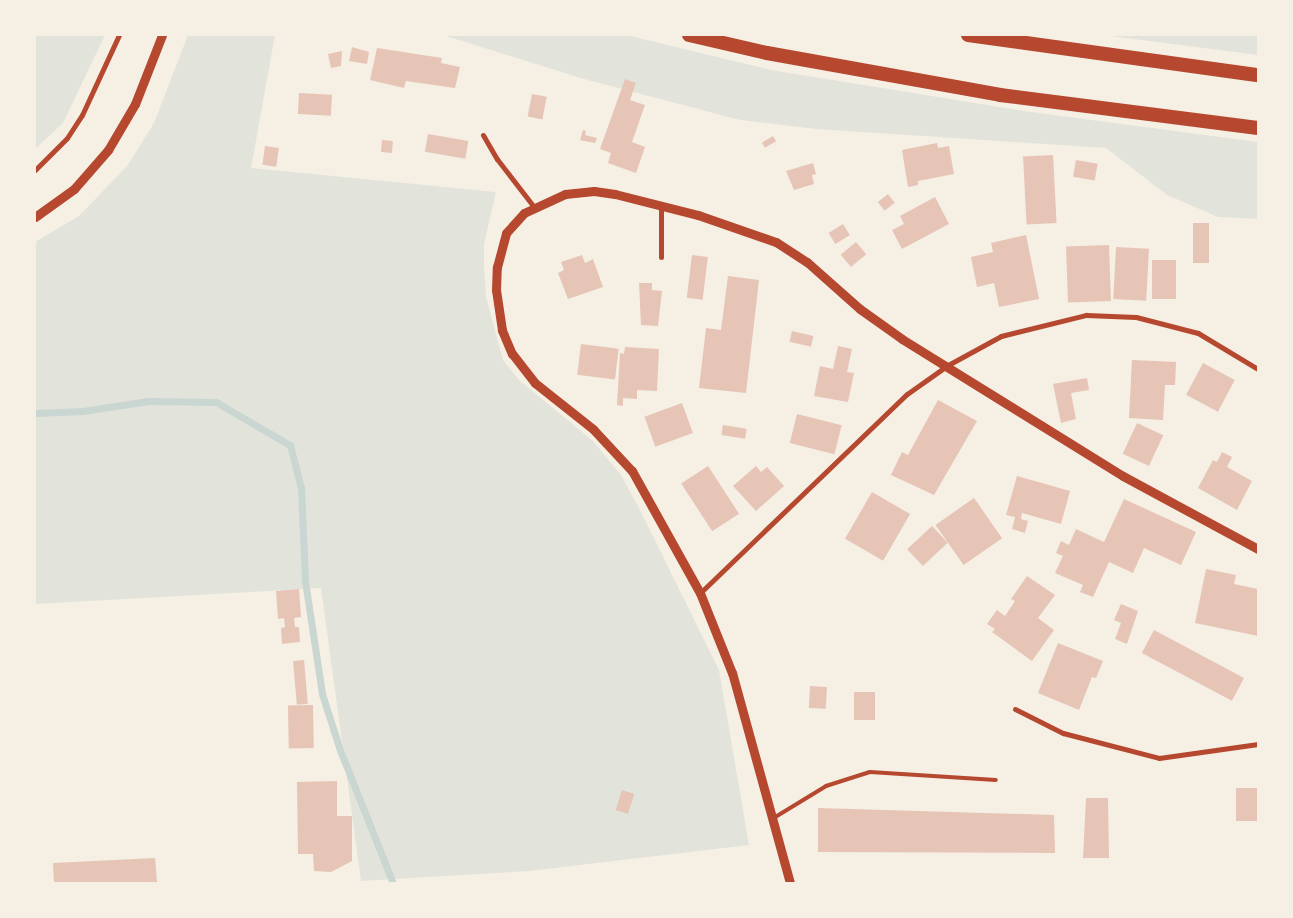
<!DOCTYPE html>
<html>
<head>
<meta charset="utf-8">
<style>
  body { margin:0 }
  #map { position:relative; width:1293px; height:918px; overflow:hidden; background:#f6efe4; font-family:Arial,sans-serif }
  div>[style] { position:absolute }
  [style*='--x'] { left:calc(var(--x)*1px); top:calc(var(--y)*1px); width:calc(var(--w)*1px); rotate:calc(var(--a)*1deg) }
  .green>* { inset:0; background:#e2e4dc }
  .stream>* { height:7px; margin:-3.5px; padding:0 3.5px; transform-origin:3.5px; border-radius:3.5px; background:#c9d6d2 }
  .building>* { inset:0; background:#e6c5b7; transform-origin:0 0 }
  .service>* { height:4px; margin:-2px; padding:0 2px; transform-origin:2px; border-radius:2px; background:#b5482f }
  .minor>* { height:5px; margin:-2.5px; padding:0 2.5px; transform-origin:2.5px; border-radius:2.5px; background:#b5482f }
  .tertiary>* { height:9px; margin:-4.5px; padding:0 4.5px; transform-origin:4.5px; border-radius:4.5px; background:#b5482f }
  .trunk>* { height:14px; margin:-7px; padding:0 7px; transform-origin:7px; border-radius:7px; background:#b5482f }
  span { translate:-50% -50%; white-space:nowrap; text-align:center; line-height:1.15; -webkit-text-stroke:5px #f6efe4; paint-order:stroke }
  .frame { position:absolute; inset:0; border:36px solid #f6efe4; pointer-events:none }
</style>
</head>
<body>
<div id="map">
  <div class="green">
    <div style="clip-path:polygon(35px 35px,105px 35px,63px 123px,35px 149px)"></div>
    <div style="clip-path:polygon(188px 35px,275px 35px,251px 168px,496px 192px,484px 244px,484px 266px,486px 297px,503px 360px,520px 381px,593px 441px,621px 475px,639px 508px,719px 670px,749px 845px,529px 871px,361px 881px,321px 588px,35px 604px,35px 242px,79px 216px,127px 166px,154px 123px)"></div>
    <div style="clip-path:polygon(443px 35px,626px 35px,771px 70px,1031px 112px,1258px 142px,1258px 219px,1218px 217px,1167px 195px,1106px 148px,816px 129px,740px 120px,584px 79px)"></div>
    <div style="clip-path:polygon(1103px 35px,1258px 35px,1258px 55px)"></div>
  </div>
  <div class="stream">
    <div style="--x:35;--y:413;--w:48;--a:-2.4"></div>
    <div style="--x:83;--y:411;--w:66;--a:-8.7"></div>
    <div style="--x:148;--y:401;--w:68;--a:0.8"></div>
    <div style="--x:216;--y:402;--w:86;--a:30.2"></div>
    <div style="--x:290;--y:445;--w:44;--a:75.7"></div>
    <div style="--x:301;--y:488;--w:93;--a:87.5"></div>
    <div style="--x:305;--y:581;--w:114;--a:81.4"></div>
    <div style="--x:322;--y:694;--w:59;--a:72.2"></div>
    <div style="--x:340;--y:750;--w:141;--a:68.3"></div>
  </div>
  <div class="building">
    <div style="clip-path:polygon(352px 47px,369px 52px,367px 64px,349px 61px)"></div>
    <div style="clip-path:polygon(377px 48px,442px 58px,441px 63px,460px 67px,455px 88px,406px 81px,404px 88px,370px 80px)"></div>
    <div style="clip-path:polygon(342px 51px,341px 66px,331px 68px,328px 54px)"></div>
    <div style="clip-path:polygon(625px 79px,636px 83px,630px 100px,645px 105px,632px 142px,645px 147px,636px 173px,608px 163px,611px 153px,600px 149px)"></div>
    <div style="left:299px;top:93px;width:33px;height:21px;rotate:3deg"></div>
    <div style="left:532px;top:94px;width:15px;height:23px;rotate:11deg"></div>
    <div style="clip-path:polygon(583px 130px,586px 131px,585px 135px,597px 138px,595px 143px,580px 140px)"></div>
    <div style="left:428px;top:134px;width:41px;height:18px;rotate:10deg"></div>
    <div style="left:773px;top:136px;width:6px;height:13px;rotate:59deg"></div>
    <div style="left:382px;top:140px;width:11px;height:12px;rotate:5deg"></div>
    <div style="clip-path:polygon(937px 143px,938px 148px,949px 146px,954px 174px,918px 181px,918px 185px,908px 187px,902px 150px)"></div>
    <div style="left:265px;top:146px;width:14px;height:19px;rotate:8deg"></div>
    <div style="left:1053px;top:155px;width:68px;height:30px;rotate:87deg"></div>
    <div style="left:1076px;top:160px;width:22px;height:17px;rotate:10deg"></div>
    <div style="clip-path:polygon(813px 163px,816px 174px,812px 175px,814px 184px,794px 190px,786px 171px)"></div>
    <div style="left:888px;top:194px;width:11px;height:13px;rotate:52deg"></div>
    <div style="clip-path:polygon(935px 197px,949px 224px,902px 249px,892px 230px,904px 224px,900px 216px)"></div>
    <div style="left:1193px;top:223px;width:16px;height:40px"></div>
    <div style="left:843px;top:224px;width:13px;height:17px;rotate:58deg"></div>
    <div style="clip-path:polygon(1026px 235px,1039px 299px,999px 307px,994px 283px,977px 287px,971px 257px,993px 252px,991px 243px)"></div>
    <div style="left:856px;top:242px;width:16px;height:20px;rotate:50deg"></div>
    <div style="left:1109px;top:245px;width:56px;height:43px;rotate:88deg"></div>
    <div style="left:1116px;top:247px;width:33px;height:52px;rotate:3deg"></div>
    <div style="clip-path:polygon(582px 255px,585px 263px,593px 259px,603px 287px,568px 299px,558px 273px,564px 270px,561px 262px)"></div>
    <div style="left:692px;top:255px;width:16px;height:43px;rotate:7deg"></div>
    <div style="left:1152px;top:260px;width:24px;height:39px"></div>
    <div style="clip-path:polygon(728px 276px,759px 280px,746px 393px,699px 388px,706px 328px,721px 330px)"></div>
    <div style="clip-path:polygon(639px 283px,652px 283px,652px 290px,662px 291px,658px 326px,641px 325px)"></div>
    <div style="left:792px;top:331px;width:22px;height:11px;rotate:13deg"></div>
    <div style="left:581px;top:344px;width:38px;height:31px;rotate:7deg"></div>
    <div style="clip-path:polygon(838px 346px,852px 349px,847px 372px,854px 373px,848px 402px,814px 396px,820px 366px,833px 369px)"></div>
    <div style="clip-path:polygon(625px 347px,659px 349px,657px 391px,637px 390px,637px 399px,623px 398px,623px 406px,617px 405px,620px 353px,624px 354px)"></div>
    <div style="clip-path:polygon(1132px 360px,1176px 362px,1175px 385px,1165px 385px,1163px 420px,1129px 418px)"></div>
    <div style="left:1203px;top:363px;width:36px;height:36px;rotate:28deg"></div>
    <div style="clip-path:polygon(1087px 378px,1089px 390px,1071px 393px,1076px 419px,1061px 423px,1053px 384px)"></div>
    <div style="clip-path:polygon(938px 400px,977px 421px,934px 495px,891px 475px,902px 452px,908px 455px)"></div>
    <div style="left:682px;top:403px;width:32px;height:40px;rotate:70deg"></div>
    <div style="left:797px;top:414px;width:46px;height:30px;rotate:14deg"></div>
    <div style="left:1137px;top:423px;width:29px;height:34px;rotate:25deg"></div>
    <div style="left:723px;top:425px;width:24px;height:10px;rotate:9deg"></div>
    <div style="clip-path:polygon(1222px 452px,1232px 457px,1227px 467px,1252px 481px,1237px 510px,1198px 488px,1213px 460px,1217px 462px)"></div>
    <div style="left:708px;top:466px;width:57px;height:32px;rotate:57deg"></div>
    <div style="clip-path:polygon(756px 466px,761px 472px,767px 467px,784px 486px,756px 511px,733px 486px)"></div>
    <div style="clip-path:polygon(1017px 476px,1070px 491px,1061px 524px,1022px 513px,1021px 519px,1028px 521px,1025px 533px,1012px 529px,1015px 517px,1006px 515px)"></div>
    <div style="left:872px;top:492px;width:44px;height:54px;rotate:30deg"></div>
    <div style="left:974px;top:498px;width:49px;height:47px;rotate:55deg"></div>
    <div style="clip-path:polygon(1124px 499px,1196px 532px,1181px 565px,1144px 548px,1133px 573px,1109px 562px,1093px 597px,1080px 592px,1083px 585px,1055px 573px,1063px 556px,1056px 553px,1061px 541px,1069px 545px,1076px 529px,1104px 542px)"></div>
    <div style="left:932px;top:526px;width:23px;height:34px;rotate:47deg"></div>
    <div style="clip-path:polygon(1206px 569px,1236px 575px,1234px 584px,1258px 589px,1258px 636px,1195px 623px)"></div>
    <div style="clip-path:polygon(1027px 576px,1055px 595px,1038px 618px,1054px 630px,1032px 661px,992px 632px,995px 629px,987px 624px,997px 610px,1005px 616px,1015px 601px,1011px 599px)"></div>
    <div style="clip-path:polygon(299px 589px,301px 617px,294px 618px,295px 627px,299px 627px,300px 642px,282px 644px,281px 628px,285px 627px,284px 618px,278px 619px,276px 591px)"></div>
    <div style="clip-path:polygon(1121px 604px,1138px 611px,1127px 644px,1115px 639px,1121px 623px,1114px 620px)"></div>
    <div style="left:1154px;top:630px;width:102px;height:26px;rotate:28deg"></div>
    <div style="clip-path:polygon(1058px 643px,1103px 661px,1096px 678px,1092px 677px,1079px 710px,1038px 693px)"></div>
    <div style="left:304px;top:660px;width:44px;height:11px;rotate:85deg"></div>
    <div style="left:810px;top:686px;width:17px;height:22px;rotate:3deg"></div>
    <div style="left:875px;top:692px;width:28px;height:21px;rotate:90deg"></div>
    <div style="left:313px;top:705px;width:43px;height:25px;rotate:89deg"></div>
    <div style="clip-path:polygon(337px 781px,337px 816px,352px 816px,352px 861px,331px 872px,314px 871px,313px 854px,298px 854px,297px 782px)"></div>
    <div style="left:1236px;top:788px;width:22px;height:33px"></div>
    <div style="left:622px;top:790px;width:13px;height:21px;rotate:18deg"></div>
    <div style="clip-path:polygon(1086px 798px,1108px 798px,1109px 858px,1083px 858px)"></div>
    <div style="clip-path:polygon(818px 808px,1054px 815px,1055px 853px,818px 852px)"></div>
    <div style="clip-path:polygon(155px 858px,157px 882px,54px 883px,53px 863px)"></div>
  </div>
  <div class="service">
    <div style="--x:772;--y:819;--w:63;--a:-31.4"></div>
    <div style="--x:826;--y:786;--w:46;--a:-17.7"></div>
    <div style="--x:870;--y:772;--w:126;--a:3.6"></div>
  </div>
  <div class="minor">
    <div style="--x:483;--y:135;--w:28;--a:60"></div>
    <div style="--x:497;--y:159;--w:61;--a:52.4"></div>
    <div style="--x:35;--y:170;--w:45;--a:-45"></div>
    <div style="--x:67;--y:138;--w:27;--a:-57"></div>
    <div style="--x:82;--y:115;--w:88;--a:-65.2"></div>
    <div style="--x:661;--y:257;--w:52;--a:-90"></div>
    <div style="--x:700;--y:593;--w:287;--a:-43.9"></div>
    <div style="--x:907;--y:394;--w:50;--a:-35.3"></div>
    <div style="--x:948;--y:365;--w:60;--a:-28.7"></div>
    <div style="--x:1001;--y:336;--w:88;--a:-13.9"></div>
    <div style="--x:1086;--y:315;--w:50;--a:2.3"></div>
    <div style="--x:1136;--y:317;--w:64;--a:14.5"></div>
    <div style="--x:1198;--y:333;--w:70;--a:31"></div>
    <div style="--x:1015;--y:709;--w:54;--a:26.6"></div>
    <div style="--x:1063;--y:733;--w:99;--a:14.6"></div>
    <div style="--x:1159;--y:758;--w:100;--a:-8"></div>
  </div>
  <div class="tertiary">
    <div style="--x:35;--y:217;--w:48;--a:-35.7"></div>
    <div style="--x:74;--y:189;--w:52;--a:-48.9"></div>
    <div style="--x:108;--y:150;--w:53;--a:-59.6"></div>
    <div style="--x:135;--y:104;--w:74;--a:-68.6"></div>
    <div style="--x:790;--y:883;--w:218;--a:-105.4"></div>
    <div style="--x:732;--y:673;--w:86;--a:-111.8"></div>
    <div style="--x:700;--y:593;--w:140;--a:-119.1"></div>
    <div style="--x:632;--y:471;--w:57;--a:-132.9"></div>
    <div style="--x:593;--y:429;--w:74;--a:-141.6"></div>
    <div style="--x:535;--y:383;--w:37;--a:-128"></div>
    <div style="--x:512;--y:354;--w:26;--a:-113"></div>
    <div style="--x:502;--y:330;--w:40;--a:-98.5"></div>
    <div style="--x:496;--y:290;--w:23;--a:-88"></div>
    <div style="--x:497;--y:267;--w:35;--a:-75"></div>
    <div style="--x:506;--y:233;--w:27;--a:-48"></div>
    <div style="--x:524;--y:213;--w:45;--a:-24.9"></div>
    <div style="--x:565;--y:194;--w:29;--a:-6"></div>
    <div style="--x:594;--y:191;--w:21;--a:8"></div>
    <div style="--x:615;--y:194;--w:86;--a:14.2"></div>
    <div style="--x:698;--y:215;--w:83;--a:19.1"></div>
    <div style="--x:776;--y:242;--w:37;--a:33"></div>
    <div style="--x:807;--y:262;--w:71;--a:41.6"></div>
    <div style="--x:860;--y:309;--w:52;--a:35.5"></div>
    <div style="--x:902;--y:339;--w:260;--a:31.8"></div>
    <div style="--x:1123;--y:476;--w:153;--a:28.4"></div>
  </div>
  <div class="trunk">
    <div style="--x:689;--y:35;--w:80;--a:13"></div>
    <div style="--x:767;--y:53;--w:237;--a:10.2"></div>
    <div style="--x:1000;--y:95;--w:260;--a:7.3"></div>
    <div style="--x:968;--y:35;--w:293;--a:7.9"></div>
  </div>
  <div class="frame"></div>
</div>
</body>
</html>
